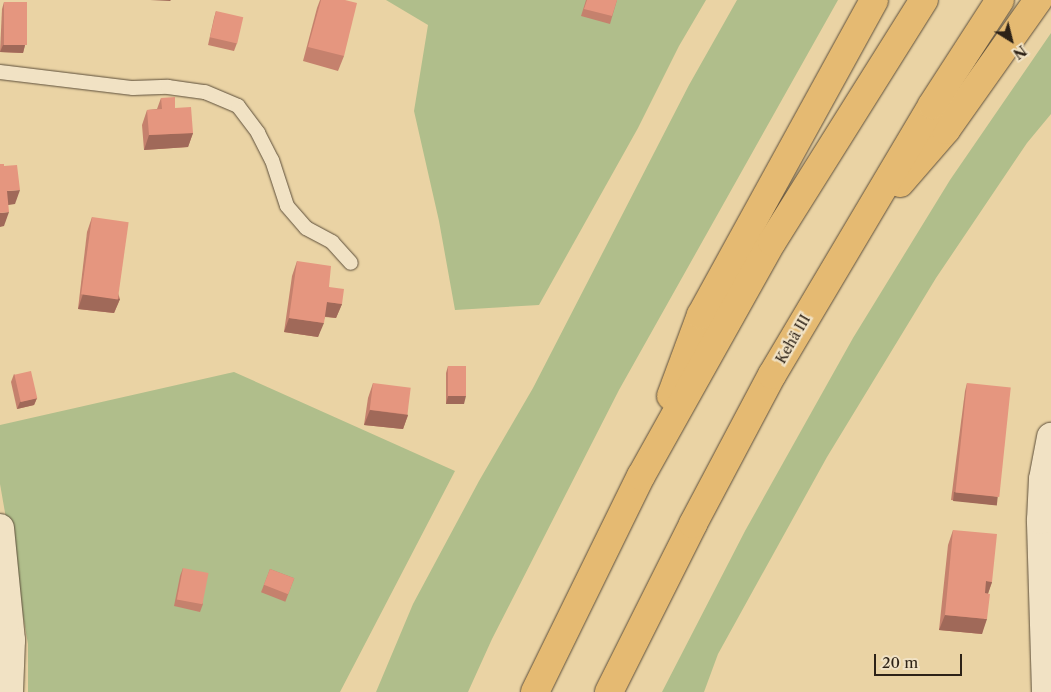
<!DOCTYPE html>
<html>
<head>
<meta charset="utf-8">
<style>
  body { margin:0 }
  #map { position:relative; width:1051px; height:692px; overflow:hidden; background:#ead3a4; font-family:"Libre Caslon Text",serif }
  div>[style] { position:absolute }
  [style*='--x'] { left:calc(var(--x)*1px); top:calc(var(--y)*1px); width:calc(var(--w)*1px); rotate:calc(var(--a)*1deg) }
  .green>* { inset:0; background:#b0be8b }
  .roads { filter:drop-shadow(0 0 1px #5c4e3a) drop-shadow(0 0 1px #5c4e3a) }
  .lane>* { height:14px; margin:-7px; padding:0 7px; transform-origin:7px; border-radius:7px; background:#f1e2c4 }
  .street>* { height:28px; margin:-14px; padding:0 14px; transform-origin:14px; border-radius:14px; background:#f1e2c4 }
  .secondary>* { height:28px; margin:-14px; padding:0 14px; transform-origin:14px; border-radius:14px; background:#f1e2c4 }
  .highway>* { height:28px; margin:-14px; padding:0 14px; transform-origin:14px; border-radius:14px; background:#e5ba72 }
  .wall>* { inset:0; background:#c5816d; transform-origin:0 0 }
  .shaded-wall>* { inset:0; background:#a06959; transform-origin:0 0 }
  .building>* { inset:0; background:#e5967f; transform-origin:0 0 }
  span { translate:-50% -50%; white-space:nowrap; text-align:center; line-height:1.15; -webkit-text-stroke:4.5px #f1e2c4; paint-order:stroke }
  .street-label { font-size:14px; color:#2d2217 }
  .north { position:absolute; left:986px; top:15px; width:50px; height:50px; -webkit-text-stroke:4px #f1e2c4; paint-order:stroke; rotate:144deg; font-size:14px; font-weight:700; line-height:20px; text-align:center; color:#2d2217 }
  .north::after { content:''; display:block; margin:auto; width:18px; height:22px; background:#2d2217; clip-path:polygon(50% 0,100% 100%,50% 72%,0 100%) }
  .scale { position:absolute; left:874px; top:654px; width:88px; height:22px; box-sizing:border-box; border:2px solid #2d2217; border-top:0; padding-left:6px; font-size:15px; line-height:18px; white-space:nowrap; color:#2d2217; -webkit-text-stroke:4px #f1e2c4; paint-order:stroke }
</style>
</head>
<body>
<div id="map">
  <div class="green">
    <div style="clip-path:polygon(386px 0,706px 0,679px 46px,638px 128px,539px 305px,455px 310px,439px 221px,414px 111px,428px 25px)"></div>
    <div style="clip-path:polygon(737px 0,838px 0,619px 390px,492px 639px,468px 692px,376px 692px,413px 604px,479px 481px,533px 388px,689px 85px)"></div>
    <div style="clip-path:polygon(1051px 33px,1051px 114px,1027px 143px,936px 278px,827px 457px,718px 654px,704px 692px,662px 692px,745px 531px,853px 338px,950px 180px)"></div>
    <div style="clip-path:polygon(234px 372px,455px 471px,340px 692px,28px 692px,28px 644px,0 484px,0 425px)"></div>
  </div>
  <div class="roads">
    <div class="lane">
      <div style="--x:0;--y:72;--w:134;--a:6.9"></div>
      <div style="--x:133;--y:88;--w:35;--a:-2"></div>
      <div style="--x:168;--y:87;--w:37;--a:8"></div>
      <div style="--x:205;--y:92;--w:36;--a:23"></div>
      <div style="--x:238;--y:106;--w:34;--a:53"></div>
      <div style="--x:258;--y:133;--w:30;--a:63"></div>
      <div style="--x:272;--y:160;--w:48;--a:71.9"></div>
      <div style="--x:287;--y:206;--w:29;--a:49"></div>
      <div style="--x:306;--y:228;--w:30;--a:28"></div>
      <div style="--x:332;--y:242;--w:28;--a:48"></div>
    </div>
    <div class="street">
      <div style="--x:1046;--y:692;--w:172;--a:-91.7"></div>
      <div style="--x:1041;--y:520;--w:41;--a:-87.2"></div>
      <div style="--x:1043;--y:479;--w:43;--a:-79.2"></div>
    </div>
    <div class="secondary">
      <div style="--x:0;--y:528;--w:113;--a:84.4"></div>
      <div style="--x:11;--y:640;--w:52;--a:92.2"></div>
    </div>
    <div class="highway">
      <div style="--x:900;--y:183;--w:70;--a:-49"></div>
      <div style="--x:946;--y:130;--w:159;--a:-54.7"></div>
      <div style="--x:671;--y:396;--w:86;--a:-69.7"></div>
      <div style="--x:701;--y:315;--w:359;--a:-61.2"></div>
      <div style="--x:535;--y:692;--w:241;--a:-63.9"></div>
      <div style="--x:641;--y:476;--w:268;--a:-60.8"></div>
      <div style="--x:772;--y:242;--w:286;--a:-57.9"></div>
      <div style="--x:609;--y:692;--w:188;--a:-63.4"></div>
      <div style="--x:693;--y:524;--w:169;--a:-62.1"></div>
      <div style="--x:772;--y:375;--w:314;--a:-59.3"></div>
      <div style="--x:932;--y:105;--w:125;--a:-57.1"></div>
    </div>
  </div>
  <div class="wall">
    <div style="clip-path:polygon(320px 0,345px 0,344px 56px,338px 71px,303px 61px,317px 8px)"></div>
    <div style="clip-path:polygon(586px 0,617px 0,610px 24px,581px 16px)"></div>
    <div style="clip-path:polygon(4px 2px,25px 45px,23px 53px,0 52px,2px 9px)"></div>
    <div style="clip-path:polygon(216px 11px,237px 43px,234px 51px,208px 45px,214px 18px)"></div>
    <div style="clip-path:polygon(161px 98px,175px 108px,193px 133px,188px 147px,144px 150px,142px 125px,147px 110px,157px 109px)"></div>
    <div style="clip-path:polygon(92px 217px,120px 299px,114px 313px,78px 309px,87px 232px)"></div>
    <div style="clip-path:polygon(297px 261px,329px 287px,342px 304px,336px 318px,325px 317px,318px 337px,284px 332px,292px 276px)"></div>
    <div style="clip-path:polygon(448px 366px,464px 404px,446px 404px,446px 373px)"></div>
    <div style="clip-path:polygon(14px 374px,37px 398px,34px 405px,17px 409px,11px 382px)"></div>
    <div style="clip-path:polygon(373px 383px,408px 415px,403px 429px,364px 425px,368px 398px)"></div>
    <div style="clip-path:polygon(967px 383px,995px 505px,951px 500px,965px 391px)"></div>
    <div style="clip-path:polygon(953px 530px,992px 582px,988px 594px,982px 634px,939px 630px,948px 545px)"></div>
    <div style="clip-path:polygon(183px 568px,203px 604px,200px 612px,174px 606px,180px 576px)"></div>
    <div style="left:270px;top:569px;width:26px;height:25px;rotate:21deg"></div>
  </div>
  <div class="shaded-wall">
    <div style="clip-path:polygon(150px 0,171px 0,170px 1px)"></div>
    <div style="clip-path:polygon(3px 45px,25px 45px,23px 53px,0 52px)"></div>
    <div style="clip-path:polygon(193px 133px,188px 147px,144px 150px,149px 135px)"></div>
    <div style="clip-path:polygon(20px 190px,15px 204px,2px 206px,7px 191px)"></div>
    <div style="clip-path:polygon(9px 212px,4px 226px,0 227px,0 213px)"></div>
    <div style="clip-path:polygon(83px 294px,120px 299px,114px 313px,78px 309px)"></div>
    <div style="clip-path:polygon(327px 302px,342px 304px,336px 318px,321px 316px)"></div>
    <div style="clip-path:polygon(289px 318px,324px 323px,318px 337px,284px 332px)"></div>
    <div style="clip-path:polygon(448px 396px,466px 396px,464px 404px,446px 404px)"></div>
    <div style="clip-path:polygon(37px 398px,34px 405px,17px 409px,20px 402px)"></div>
    <div style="clip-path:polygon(370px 410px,408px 415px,403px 429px,364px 425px)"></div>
    <div style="left:954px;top:492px;width:44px;height:9px;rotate:6deg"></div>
    <div style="clip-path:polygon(986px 581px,992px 582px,987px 596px,981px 596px)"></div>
    <div style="clip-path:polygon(945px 615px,987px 619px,982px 634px,939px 630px)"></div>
  </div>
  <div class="building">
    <div style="clip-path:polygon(321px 0,345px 0,357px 3px,344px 56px,308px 47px)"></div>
    <div style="clip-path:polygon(587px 0,617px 0,612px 16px,584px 9px)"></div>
    <div style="left:4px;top:2px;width:23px;height:43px"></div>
    <div style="left:216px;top:11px;width:28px;height:27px;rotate:13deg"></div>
    <div style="clip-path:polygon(175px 97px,175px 108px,191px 107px,193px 133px,149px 135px,147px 110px,162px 109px,161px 98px)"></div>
    <div style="clip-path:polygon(0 164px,4px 164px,4px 166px,17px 165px,20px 190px,7px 191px,9px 212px,0 213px)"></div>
    <div style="left:92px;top:217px;width:37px;height:78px;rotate:8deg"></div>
    <div style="clip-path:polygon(297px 261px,331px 266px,329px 287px,344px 289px,342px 304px,327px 302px,324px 323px,289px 318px)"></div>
    <div style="left:448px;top:366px;width:18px;height:30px"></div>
    <div style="left:31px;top:371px;width:28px;height:17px;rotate:77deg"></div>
    <div style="left:373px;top:383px;width:38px;height:27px;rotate:7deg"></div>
    <div style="left:967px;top:383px;width:44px;height:110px;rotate:6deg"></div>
    <div style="clip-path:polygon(953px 530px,997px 534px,992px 582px,986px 581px,985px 593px,990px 594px,987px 619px,945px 615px)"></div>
    <div style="left:183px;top:568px;width:26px;height:32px;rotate:11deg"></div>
    <div style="left:270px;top:569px;width:26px;height:17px;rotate:21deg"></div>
  </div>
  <div class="street-label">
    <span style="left:793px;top:339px;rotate:-60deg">Kehä III</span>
  </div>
  <div class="north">N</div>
  <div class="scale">20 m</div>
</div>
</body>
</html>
